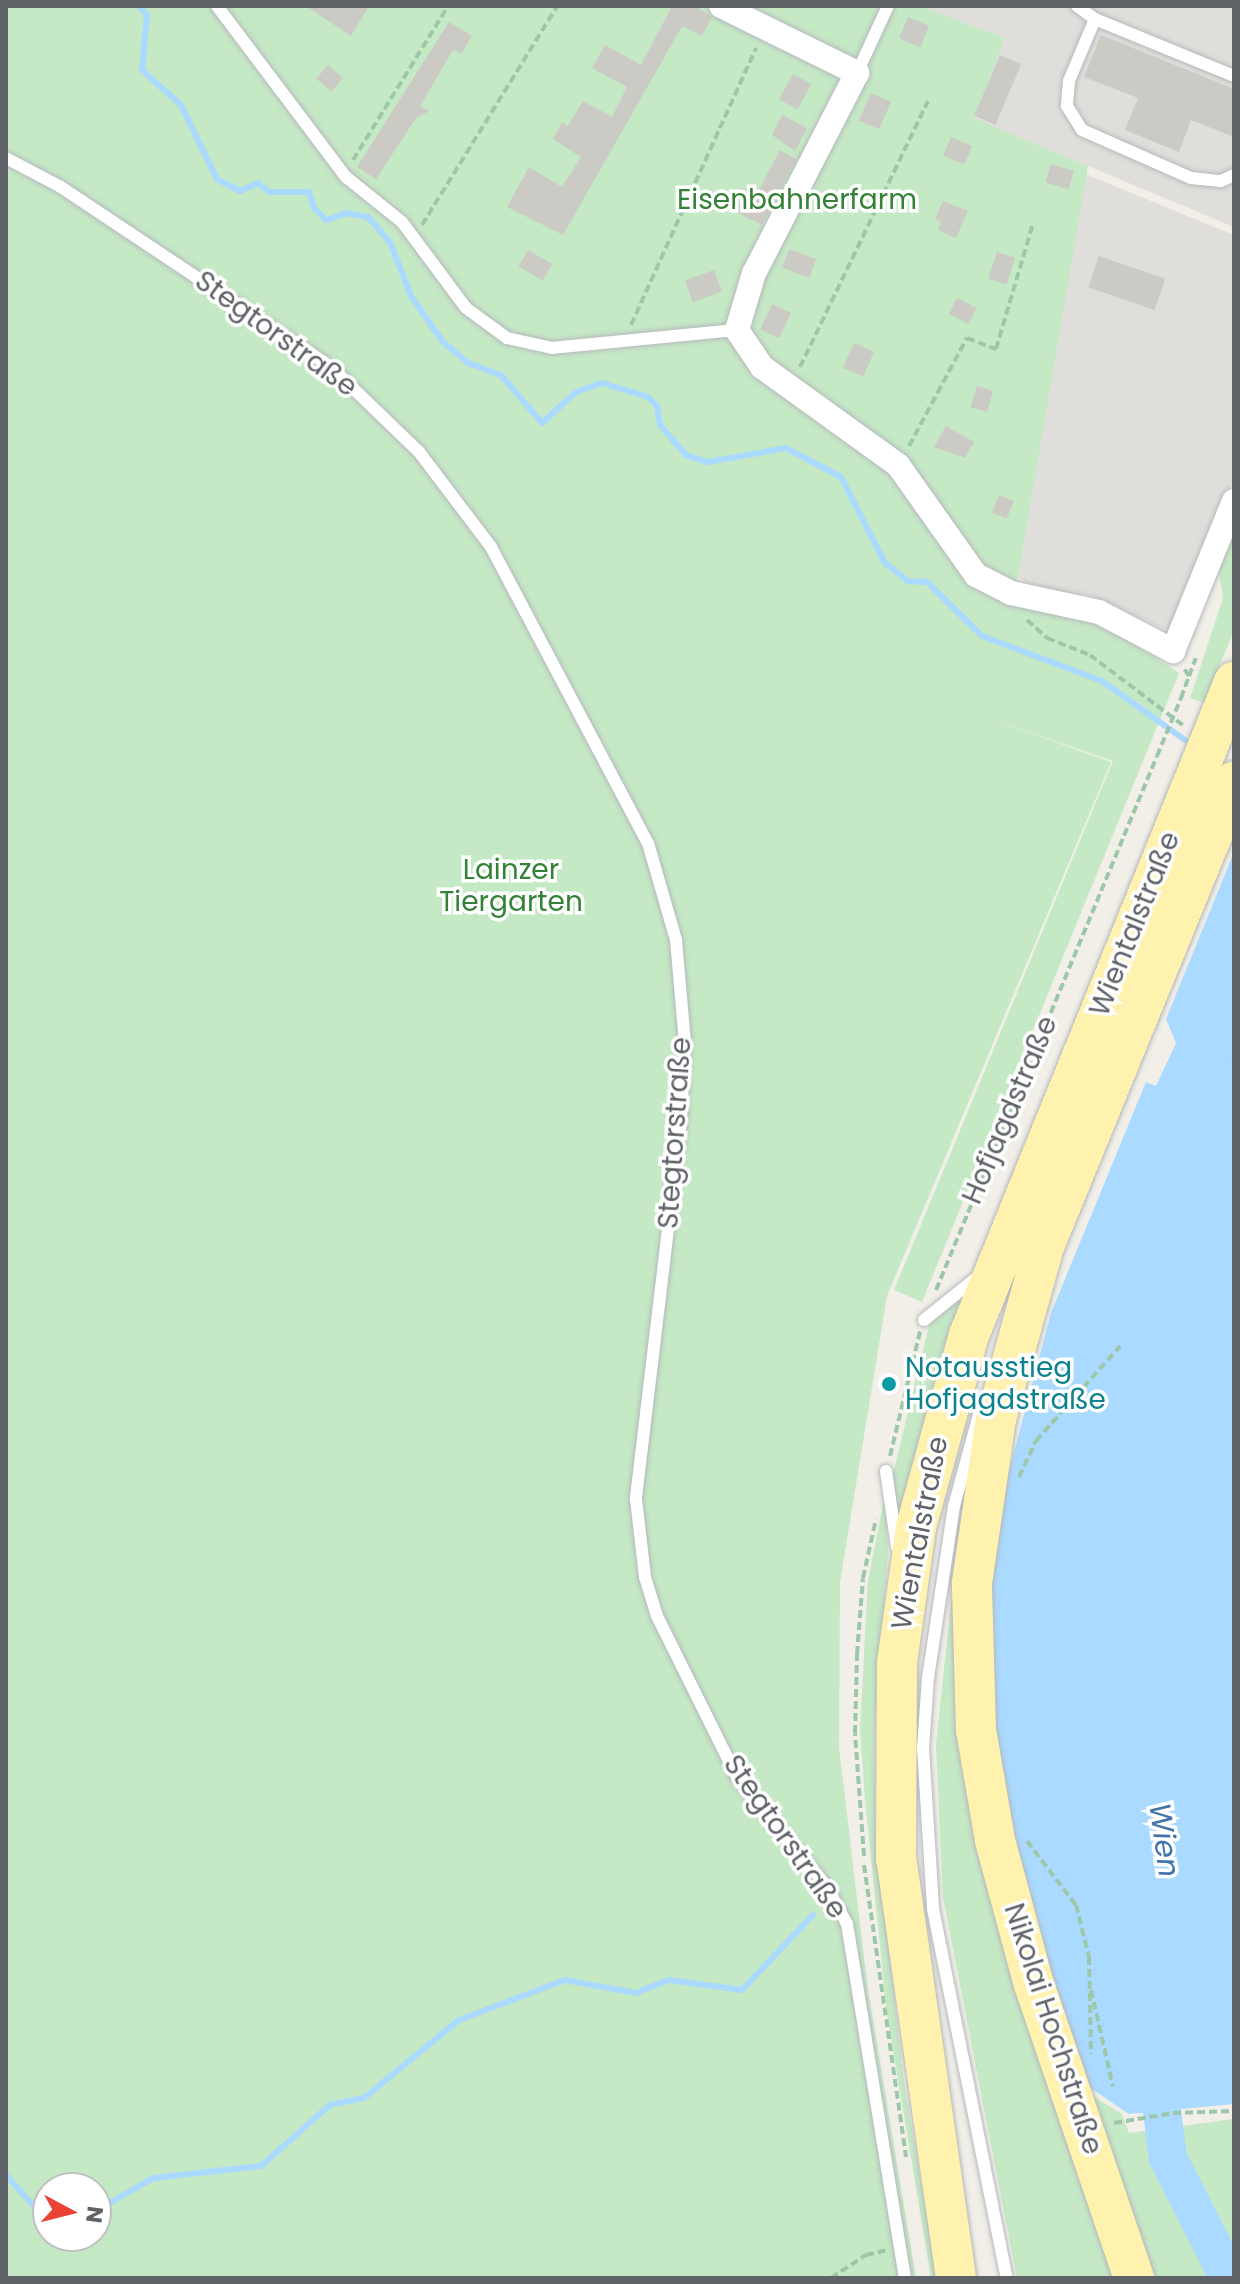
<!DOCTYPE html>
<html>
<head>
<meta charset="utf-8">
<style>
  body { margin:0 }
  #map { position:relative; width:1240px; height:2284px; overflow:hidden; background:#f1efe8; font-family:Poppins,sans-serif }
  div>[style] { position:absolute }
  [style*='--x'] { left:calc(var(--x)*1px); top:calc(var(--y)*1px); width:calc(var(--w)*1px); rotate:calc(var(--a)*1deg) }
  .industrial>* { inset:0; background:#e0deda }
  .green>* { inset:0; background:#c5e8c5 }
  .water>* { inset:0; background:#aadaff }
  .stream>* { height:6px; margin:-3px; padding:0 3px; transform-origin:3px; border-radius:3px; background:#aadaff }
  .river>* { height:38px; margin:-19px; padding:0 19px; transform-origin:19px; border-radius:19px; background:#aadaff }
  .building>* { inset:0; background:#cccac5; transform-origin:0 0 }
  .path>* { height:4px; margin-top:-2px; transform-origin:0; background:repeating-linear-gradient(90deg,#9cc7a9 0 8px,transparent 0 12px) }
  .roads { filter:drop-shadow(0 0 2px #b5b8bc) drop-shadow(0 0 2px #b5b8bc) }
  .lane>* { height:12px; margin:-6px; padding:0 6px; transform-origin:6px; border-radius:6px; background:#fff }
  .street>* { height:24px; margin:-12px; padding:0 12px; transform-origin:12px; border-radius:12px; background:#fff }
  .primary>* { height:40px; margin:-20px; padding:0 20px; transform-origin:20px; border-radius:20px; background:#fff2af }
  .path-bridge>* { height:4px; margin-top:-2px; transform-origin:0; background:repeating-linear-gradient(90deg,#9cc7a9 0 8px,transparent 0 12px) }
  .dots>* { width:22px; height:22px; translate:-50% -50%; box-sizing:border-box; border:4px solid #fff; border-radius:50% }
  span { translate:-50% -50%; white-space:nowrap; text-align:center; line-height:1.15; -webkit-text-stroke:7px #fff; paint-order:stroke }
  .park-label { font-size:28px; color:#348238 }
  .street-label { font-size:28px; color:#5f6368 }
  .culture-label { font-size:28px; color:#0d838f }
  .left { translate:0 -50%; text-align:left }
  .water-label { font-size:30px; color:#4174aa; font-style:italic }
  .frame { position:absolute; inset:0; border:8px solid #5f6368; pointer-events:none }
  .north { position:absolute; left:32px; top:2172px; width:80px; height:80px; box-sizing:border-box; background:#fff; border:2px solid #bfc1c3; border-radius:50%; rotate:97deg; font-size:22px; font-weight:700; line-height:32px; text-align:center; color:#5f6368 }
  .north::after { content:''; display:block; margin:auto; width:28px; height:36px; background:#ea4335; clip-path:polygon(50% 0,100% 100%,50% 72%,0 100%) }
</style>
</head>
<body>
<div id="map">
  <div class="industrial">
    <div style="clip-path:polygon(920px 6px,1234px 6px,1234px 227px,973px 118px,1005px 38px)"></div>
    <div style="clip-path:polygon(1085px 174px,1234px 235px,1234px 478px,1170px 632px,1091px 595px,1032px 588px,1018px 577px)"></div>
  </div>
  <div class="green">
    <div style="clip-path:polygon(evenodd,6px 6px,920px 6px,1005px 38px,974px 118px,1088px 166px,1018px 577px,1007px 606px,1032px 606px,1100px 622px,1179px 673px,922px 1302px,894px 1290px,1113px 761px,988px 718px,1111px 762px,887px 1296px,840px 1582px,839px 1747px,868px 1991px,916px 2278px,6px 2278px,6px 6px,48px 2188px,96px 2188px,96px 2236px,48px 2236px,48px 2188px)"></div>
    <div style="clip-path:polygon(1234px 515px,1234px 631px,1204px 703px,1190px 698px,1223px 598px,1216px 555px)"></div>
    <div style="clip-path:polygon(965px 1295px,922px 1426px,899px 1530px,893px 1474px,929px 1325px)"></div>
    <div style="clip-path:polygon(885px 1495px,888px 1551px,875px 1725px,875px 1827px,904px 2082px,937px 2278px,931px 2278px,887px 2014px,865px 1800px,860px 1729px,868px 1580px)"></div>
    <div style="clip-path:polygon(957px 1544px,962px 1545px,1123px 2278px,1017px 2278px,943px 1897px,936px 1745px)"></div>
    <div style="clip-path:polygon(1086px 2092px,1122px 2114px,1129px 2133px,1234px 2119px,1234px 2278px,1150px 2278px)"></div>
  </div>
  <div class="water">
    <div style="clip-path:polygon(1234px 852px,1234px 2104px,1129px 2114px,1086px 2085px,1045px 1979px,997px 1792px,984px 1630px,992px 1535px,1051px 1313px,1146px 1082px,1156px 1086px,1176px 1043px,1166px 1019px)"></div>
  </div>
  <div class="stream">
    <div style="--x:139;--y:6;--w:12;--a:48"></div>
    <div style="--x:147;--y:15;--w:55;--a:95.2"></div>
    <div style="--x:142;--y:70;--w:52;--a:41.9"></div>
    <div style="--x:181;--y:105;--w:82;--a:64.1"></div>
    <div style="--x:217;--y:179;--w:26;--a:28"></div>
    <div style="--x:240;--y:191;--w:20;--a:-24"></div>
    <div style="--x:258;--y:183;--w:14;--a:39"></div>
    <div style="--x:269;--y:192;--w:40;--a:0"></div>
    <div style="--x:309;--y:192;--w:17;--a:73"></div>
    <div style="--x:314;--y:208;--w:17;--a:45"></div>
    <div style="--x:326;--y:220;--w:22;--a:-18"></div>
    <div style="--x:347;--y:213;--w:21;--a:11"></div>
    <div style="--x:368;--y:217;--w:33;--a:49"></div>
    <div style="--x:390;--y:242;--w:58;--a:68.7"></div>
    <div style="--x:411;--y:296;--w:56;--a:55.2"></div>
    <div style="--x:443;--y:342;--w:33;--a:40"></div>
    <div style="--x:468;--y:363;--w:35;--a:20"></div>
    <div style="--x:501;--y:375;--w:63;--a:49.5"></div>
    <div style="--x:542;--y:423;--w:46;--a:-42.4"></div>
    <div style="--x:576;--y:392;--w:28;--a:-19"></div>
    <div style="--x:602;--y:383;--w:48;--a:16.9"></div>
    <div style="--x:648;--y:397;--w:13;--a:45"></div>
    <div style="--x:657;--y:406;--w:19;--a:81"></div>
    <div style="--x:660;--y:425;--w:40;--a:49"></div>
    <div style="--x:686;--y:455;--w:23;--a:18"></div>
    <div style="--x:708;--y:462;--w:79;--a:-10.2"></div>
    <div style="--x:786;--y:448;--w:62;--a:27.8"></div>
    <div style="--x:841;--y:477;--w:97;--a:62.9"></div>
    <div style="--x:885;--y:563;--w:29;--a:38"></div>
    <div style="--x:908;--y:581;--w:19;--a:3"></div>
    <div style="--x:927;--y:582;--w:77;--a:44.5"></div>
    <div style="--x:982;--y:636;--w:128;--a:20.6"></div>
    <div style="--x:1102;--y:681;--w:102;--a:35.4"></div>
    <div style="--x:6;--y:2175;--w:51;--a:48.2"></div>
    <div style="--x:40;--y:2213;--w:8;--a:7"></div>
    <div style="--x:96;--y:2211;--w:66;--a:-30.1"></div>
    <div style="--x:153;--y:2178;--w:109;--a:-6.3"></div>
    <div style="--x:261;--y:2166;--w:92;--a:-41.5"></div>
    <div style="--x:330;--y:2105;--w:35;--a:-12"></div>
    <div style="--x:364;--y:2098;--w:123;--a:-39.4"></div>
    <div style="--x:459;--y:2020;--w:113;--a:-20.7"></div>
    <div style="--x:565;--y:1980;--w:72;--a:10.4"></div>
    <div style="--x:636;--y:1993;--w:35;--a:-22"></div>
    <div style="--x:669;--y:1980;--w:74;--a:7.8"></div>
    <div style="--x:742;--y:1990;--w:103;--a:-46.6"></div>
  </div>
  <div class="river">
    <div style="--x:1155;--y:2057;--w:102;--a:82.7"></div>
    <div style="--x:1168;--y:2158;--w:135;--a:63.1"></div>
  </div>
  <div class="building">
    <div style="clip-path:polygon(306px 6px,369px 6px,351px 36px)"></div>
    <div style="clip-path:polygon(672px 6px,695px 6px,712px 17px,702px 36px,682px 26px,563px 235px,507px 207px,529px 167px,562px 187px,581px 157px,553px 139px,562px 122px,568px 126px,583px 101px,612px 117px,627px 87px,592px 68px,605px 45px,641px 65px)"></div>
    <div style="left:908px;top:17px;width:23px;height:23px;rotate:23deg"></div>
    <div style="clip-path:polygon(449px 22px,472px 36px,461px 54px,453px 50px,420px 106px,429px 111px,416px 118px,376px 179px,357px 167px)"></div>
    <div style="clip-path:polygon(1101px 35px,1234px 89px,1234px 137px,1191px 120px,1179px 152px,1125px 130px,1138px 98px,1084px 77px)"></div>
    <div style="left:1000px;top:55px;width:23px;height:66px;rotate:23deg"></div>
    <div style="left:328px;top:65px;width:20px;height:18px;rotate:41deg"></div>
    <div style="left:793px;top:74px;width:21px;height:29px;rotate:29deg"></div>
    <div style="left:871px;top:93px;width:22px;height:30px;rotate:24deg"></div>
    <div style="clip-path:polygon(782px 115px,807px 128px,795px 151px,772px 135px)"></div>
    <div style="left:951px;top:137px;width:23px;height:20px;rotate:23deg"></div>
    <div style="clip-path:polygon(780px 150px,796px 159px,762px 225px,736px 212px,743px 196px,753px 201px)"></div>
    <div style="left:1051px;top:164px;width:24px;height:19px;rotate:17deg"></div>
    <div style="clip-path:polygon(943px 201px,968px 211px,956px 238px,938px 230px,941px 222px,935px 219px)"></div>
    <div style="left:789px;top:249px;width:29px;height:20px;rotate:20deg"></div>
    <div style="left:528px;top:250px;width:28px;height:19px;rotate:30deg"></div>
    <div style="left:997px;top:252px;width:19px;height:28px;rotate:18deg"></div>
    <div style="left:1099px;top:256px;width:70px;height:33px;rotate:19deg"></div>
    <div style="left:714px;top:270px;width:23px;height:31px;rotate:70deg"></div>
    <div style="left:957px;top:298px;width:22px;height:18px;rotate:27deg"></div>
    <div style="left:772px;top:304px;width:21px;height:28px;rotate:25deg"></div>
    <div style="left:854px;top:343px;width:22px;height:27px;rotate:24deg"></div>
    <div style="left:977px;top:386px;width:17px;height:22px;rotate:17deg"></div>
    <div style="clip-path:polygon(946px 426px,974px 442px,965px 458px,934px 447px)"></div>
    <div style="left:999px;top:495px;width:16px;height:19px;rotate:22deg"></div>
  </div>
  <div class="path">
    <div style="--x:353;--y:160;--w:181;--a:-58.3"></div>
    <div style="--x:422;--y:225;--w:257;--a:-58.3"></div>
    <div style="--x:631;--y:325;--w:304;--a:-65.7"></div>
    <div style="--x:800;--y:367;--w:295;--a:-64.3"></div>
    <div style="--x:909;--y:446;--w:123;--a:-61.8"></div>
    <div style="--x:967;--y:338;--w:31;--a:21"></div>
    <div style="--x:996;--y:349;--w:131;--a:-73.6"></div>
    <div style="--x:1027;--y:620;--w:27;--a:42"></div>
    <div style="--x:1047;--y:638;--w:46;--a:21.6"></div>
    <div style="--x:1090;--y:655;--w:118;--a:37.1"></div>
    <div style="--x:1189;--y:676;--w:19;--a:-69"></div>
    <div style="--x:1181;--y:698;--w:23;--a:-70"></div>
    <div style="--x:1189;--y:676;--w:11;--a:-124"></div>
    <div style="--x:1233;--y:1058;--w:3;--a:-72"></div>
    <div style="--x:936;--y:1290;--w:578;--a:-67.52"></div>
    <div style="--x:890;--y:1456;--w:128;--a:-76.4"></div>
    <div style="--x:1019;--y:1477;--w:40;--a:-65"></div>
    <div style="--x:1036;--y:1441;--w:127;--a:-48.5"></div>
    <div style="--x:1027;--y:1841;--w:81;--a:52.6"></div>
    <div style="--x:1076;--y:1905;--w:54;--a:76"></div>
    <div style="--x:1089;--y:1957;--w:97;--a:88.8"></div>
    <div style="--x:864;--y:1856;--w:123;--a:-94.2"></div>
    <div style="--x:855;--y:1733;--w:79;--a:-88.5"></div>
    <div style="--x:857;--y:1654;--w:76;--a:-85.5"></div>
    <div style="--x:863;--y:1578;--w:60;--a:-77.6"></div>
    <div style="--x:864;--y:1865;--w:295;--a:81.8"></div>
    <div style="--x:1091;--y:1990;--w:99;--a:77.2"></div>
    <div style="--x:1114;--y:2123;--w:60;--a:-9.6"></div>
    <div style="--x:1173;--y:2113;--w:61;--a:-1.9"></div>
    <div style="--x:831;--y:2278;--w:42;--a:-33.3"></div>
    <div style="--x:866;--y:2255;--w:22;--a:-13"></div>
  </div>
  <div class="roads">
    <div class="lane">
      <div style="--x:217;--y:6;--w:214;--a:53"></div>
      <div style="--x:346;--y:177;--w:72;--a:38.8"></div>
      <div style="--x:402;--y:222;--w:107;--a:53.3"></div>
      <div style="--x:466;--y:308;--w:51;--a:36.2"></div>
      <div style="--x:507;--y:338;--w:46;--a:12.5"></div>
      <div style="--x:552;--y:348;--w:186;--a:-5.6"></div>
      <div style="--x:1077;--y:6;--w:22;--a:36"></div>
      <div style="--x:857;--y:73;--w:74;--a:-65.2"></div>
      <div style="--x:1234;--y:76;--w:150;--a:-157.7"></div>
      <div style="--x:1095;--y:19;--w:67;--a:112.8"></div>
      <div style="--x:1069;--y:81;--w:25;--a:95"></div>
      <div style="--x:1067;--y:106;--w:28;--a:58"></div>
      <div style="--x:1082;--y:130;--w:119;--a:23.8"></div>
      <div style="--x:1191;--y:178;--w:30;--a:6"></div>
      <div style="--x:1221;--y:181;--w:14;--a:-25"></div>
      <div style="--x:6;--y:158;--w:62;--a:27.8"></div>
      <div style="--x:61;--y:187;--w:324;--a:33.7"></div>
      <div style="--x:331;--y:367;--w:122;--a:44"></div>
      <div style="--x:419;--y:452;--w:119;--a:52.8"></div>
      <div style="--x:491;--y:547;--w:335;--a:62.1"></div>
      <div style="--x:648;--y:843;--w:101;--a:73.9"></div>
      <div style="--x:676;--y:940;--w:103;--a:85"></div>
      <div style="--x:685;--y:1043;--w:77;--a:93"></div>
      <div style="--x:681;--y:1120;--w:382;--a:96.8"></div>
      <div style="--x:636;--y:1499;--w:79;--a:83.4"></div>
      <div style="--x:645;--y:1577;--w:41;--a:72.9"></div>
      <div style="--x:657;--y:1616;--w:182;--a:63.6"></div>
      <div style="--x:738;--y:1779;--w:140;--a:50.5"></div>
      <div style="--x:827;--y:1887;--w:42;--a:61.6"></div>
      <div style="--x:847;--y:1924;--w:359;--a:80.7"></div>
      <div style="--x:924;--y:1320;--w:72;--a:-38.8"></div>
      <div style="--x:980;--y:1411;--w:98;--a:105.3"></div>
      <div style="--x:954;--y:1506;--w:173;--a:98.6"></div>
      <div style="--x:928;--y:1677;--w:71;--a:94"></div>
      <div style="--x:923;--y:1748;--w:161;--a:86.4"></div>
      <div style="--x:933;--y:1909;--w:376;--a:78.7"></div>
      <div style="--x:886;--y:1471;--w:77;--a:81.8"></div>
    </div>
    <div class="street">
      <div style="--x:721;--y:6;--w:152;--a:26.2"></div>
      <div style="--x:857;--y:73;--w:225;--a:117.2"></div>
      <div style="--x:754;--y:273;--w:59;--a:106.6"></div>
      <div style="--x:737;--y:330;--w:45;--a:56"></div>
      <div style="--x:762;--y:367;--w:168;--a:35.8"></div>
      <div style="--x:898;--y:465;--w:135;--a:54.7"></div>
      <div style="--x:976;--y:575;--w:39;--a:27"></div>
      <div style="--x:1011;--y:593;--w:90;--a:12.2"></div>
      <div style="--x:1099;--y:612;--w:84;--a:27.8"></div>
      <div style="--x:1173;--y:651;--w:162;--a:-67.9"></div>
    </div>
    <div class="primary">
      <div style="--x:956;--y:2278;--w:423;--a:-98.1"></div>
      <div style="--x:896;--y:1859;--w:196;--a:-89.7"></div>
      <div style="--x:897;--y:1663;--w:137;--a:-82"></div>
      <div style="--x:916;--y:1527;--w:199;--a:-74.6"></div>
      <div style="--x:969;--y:1335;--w:705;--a:-67.91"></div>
      <div style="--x:1134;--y:2278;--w:310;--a:-108.8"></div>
      <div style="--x:1034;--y:1985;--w:150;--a:-105.1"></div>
      <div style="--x:995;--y:1840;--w:112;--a:-99.8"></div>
      <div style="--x:976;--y:1730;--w:147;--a:-91.6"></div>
      <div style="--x:972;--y:1583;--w:166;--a:-81.7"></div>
      <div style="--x:996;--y:1419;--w:176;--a:-74.5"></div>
      <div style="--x:1043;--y:1249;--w:505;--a:-67.76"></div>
    </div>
  </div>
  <div class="path-bridge">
    <div style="--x:1157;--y:756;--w:63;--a:-67.5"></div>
  </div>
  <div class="dots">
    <div style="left:889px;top:1384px;background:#0f9aa8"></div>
  </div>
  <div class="park-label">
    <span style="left:797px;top:200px">Eisenbahnerfarm</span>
    <span style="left:511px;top:886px">Lainzer<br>Tiergarten</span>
  </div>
  <div class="street-label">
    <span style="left:276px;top:334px;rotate:36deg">Stegtorstraße</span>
    <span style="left:1135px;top:924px;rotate:-68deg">Wientalstraße</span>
    <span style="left:1010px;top:1110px;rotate:-67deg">Hofjagdstraße</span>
    <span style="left:675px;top:1133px;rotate:-86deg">Stegtorstraße</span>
    <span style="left:920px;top:1533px;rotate:-79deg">Wientalstraße</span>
    <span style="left:785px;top:1837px;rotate:55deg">Stegtorstraße</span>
    <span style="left:1053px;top:2029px;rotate:72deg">Nikolai Hochstraße</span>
  </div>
  <div class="culture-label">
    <span class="left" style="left:905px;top:1384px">Notausstieg<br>Hofjagdstraße</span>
  </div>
  <div class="water-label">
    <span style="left:1164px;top:1840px;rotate:82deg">Wien</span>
  </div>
  <div class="frame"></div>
  <div class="north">N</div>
</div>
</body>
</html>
